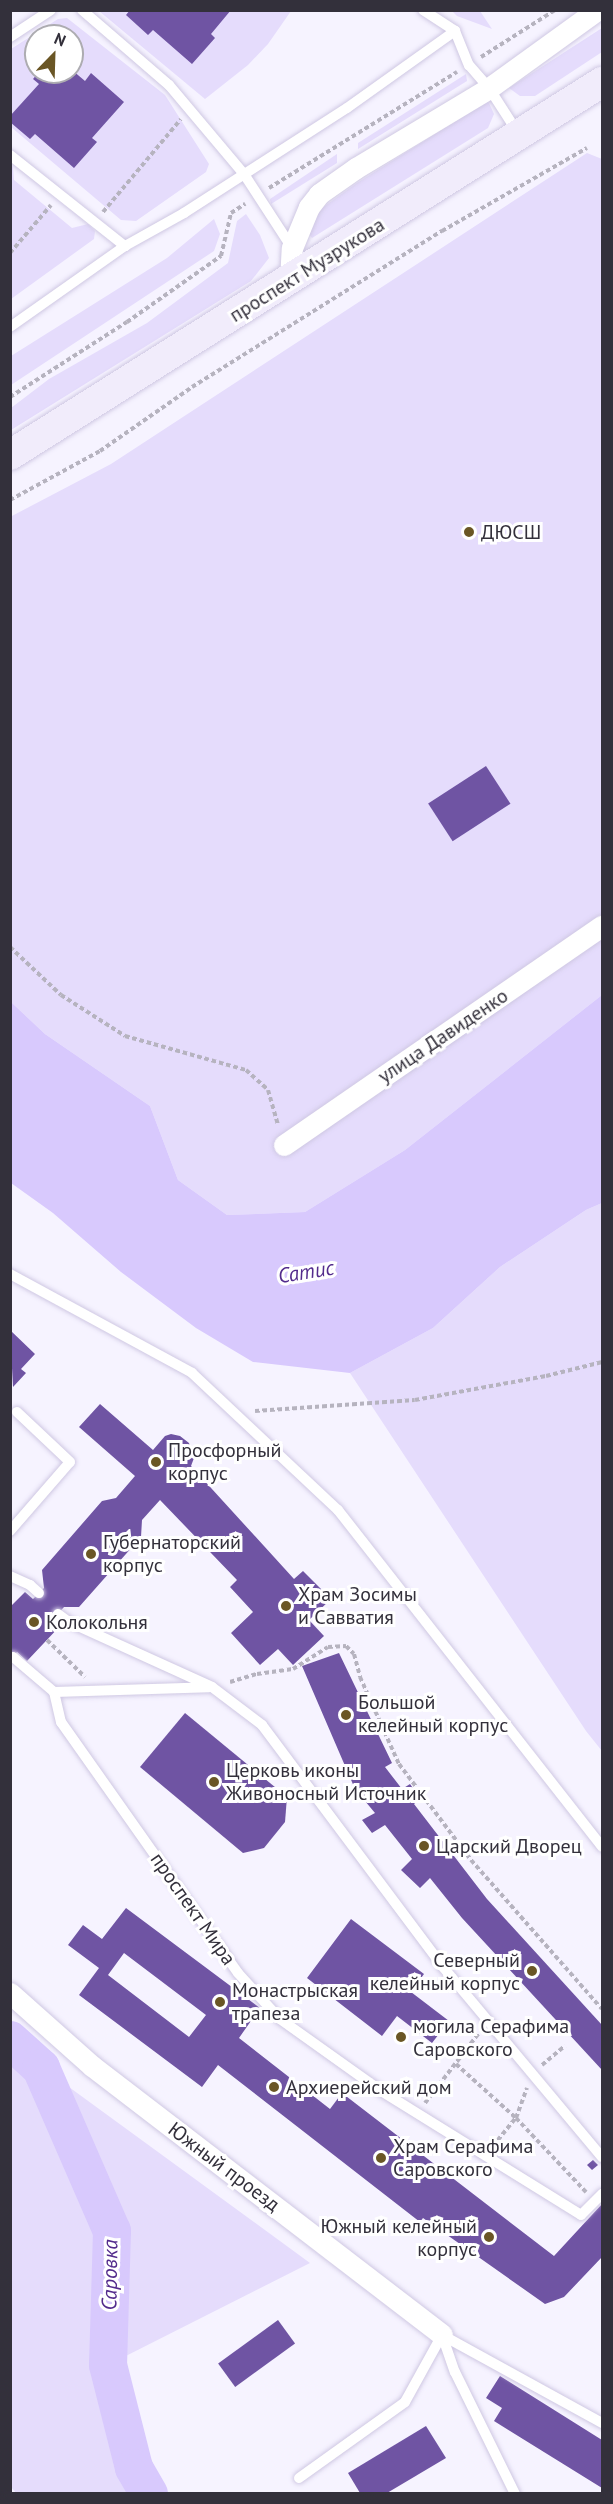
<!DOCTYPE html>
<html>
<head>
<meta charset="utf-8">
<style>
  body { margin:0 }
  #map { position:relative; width:613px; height:2504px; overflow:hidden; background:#f6f3ff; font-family:"PT Sans",sans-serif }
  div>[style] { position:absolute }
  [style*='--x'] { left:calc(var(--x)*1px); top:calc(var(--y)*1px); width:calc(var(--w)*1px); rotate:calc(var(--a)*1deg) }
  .green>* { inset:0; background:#e5dcfc }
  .water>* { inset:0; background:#d8c9fd }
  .river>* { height:38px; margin:-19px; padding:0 19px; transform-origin:19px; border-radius:19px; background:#d8c9fd }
  .building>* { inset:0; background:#6f54a3; transform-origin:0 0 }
  .path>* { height:4px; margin-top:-2px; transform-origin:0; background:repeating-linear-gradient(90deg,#b6b3bf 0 4.5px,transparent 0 7.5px) }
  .roads { filter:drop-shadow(0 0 2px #cfc8e3) drop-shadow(0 0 2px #cfc8e3) }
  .lane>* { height:10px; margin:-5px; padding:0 5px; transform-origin:5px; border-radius:5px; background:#fff }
  .street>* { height:21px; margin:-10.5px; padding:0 10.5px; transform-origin:10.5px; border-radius:10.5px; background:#fff }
  .secondary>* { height:30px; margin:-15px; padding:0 15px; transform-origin:15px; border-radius:15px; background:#f1ecfb }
  .dots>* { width:16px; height:16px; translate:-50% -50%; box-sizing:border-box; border:3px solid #fff; border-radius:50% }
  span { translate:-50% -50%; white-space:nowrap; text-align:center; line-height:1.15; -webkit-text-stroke:6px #fff; paint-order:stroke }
  .street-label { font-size:20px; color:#33303b }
  .poi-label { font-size:20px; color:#33303b }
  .left { translate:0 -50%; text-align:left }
  .right { translate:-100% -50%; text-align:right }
  .water-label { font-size:21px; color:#532b8c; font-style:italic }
  .frame { position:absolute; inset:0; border:12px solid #33303b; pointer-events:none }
  .north { position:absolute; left:24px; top:24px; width:60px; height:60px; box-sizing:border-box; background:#fff; border:2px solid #adacb1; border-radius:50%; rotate:23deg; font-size:16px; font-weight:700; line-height:24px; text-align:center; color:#33303b }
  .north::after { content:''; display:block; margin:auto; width:21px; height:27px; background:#6a5625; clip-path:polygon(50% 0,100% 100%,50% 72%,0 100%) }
</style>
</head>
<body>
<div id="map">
  <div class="green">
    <div style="clip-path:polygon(99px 11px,291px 11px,268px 44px,248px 65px,205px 99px)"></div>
    <div style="clip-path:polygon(452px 11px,480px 11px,492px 29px,457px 16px)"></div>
    <div style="clip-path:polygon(evenodd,67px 18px,165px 95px,209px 164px,206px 172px,136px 221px,121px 220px,11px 127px,11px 49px,58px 19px,67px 18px,36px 36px,72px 36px,72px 72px,36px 72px,36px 36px)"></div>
    <div style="clip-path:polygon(602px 28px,602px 52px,535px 96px,520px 96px,509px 88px)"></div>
    <div style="clip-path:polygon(466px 74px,467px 81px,358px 149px,358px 143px)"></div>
    <div style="clip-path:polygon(488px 101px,494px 114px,488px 128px,312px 238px,308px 233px,322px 208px,357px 183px)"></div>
    <div style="clip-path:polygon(587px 153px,602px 159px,602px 995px,405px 1150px,305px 1212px,227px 1215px,178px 1180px,150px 1106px,45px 1034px,11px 1002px,10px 517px,111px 464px)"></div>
    <div style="clip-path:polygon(337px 154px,337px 163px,271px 204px,270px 199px)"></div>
    <div style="clip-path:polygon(11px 165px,13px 167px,14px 180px,72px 228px,88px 224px,95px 231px,94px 239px,11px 299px)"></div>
    <div style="clip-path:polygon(246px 214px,260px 235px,269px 258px,251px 281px,11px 430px,11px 408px,49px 379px,147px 323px,228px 263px,237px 221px)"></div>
    <div style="clip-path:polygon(214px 219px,220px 234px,214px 251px,11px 385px,11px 356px,167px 258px)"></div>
    <div style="clip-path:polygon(602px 1203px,602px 1751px,586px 1731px,350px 1373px,433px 1328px,500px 1267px,586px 1210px)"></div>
    <div style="clip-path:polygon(10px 2044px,310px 2263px,108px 2365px,164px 2493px,17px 2494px,11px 2487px)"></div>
  </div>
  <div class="water">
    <div style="clip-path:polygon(602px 995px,602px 1203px,586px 1210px,500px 1267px,433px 1328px,350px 1373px,253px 1362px,196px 1328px,121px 1272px,53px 1213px,11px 1183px,11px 1002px,45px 1034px,150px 1106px,178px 1180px,227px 1215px,305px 1212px,405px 1150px)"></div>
  </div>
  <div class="river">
    <div style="--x:10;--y:2040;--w:42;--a:42.1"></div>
    <div style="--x:41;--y:2068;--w:178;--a:66.5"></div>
    <div style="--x:112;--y:2231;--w:134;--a:91.7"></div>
    <div style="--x:108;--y:2365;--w:106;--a:75.8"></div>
    <div style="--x:134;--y:2468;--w:30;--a:60"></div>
  </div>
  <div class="building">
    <div style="clip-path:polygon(130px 10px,231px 10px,211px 34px,215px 38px,192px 64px,153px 30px,148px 35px,126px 15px)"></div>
    <div style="clip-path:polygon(72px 70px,85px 81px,91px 73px,124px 102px,92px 138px,97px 142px,74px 168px,35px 134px,30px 139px,10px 122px,10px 116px,39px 84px,33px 79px,39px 72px,72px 72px)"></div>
    <div style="left:486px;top:766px;width:45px;height:69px;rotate:57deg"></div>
    <div style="clip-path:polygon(10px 1330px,35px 1354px,21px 1369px,26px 1373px,13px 1387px)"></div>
    <div style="clip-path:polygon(100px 1404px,153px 1450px,165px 1436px,171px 1434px,180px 1436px,189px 1443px,194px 1458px,191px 1466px,294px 1579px,303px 1571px,331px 1599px,309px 1620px,324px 1636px,293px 1665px,278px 1649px,260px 1665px,231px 1633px,253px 1612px,230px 1587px,237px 1580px,160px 1500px,142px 1520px,141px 1537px,79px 1607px,64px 1607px,53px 1619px,60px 1626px,27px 1661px,17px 1652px,10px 1659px,10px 1607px,25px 1592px,33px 1599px,44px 1588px,42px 1570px,102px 1501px,116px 1498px,135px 1476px,79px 1427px)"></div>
    <div style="clip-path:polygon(339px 1653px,392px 1763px,385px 1767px,402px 1789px,410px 1784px,420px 1798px,414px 1804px,487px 1899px,602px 2025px,602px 2070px,462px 1918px,430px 1878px,420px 1888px,401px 1870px,412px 1859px,385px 1825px,372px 1833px,362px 1820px,375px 1813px,355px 1789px,302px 1666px)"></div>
    <div style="clip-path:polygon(185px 1713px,287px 1797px,285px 1822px,264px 1848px,243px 1853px,140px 1767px)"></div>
    <div style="clip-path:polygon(evenodd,126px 1908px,260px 2008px,239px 2038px,330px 2109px,342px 2093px,554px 2256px,602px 2204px,602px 2257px,564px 2297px,545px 2304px,423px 2218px,420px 2222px,218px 2065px,202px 2087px,79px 1995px,99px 1968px,68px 1945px,83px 1925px,102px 1939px,126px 1908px,124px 1953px,206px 2015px,189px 2037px,108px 1975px,124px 1953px)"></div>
    <div style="clip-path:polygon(351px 1919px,424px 1974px,411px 1992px,449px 2021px,432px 2043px,397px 2016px,382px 2036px,307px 1978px)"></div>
    <div style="clip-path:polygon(593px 2160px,598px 2165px,592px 2170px,587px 2165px)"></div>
    <div style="left:278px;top:2320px;width:29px;height:74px;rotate:54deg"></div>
    <div style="clip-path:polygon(500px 2376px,602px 2440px,602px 2488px,494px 2421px,502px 2408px,486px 2398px)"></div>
    <div style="clip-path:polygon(426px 2426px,446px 2458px,387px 2493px,360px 2493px,348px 2473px)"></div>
  </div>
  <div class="path">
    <div style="--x:481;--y:57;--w:88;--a:-32.4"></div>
    <div style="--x:269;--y:188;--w:221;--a:-31.7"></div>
    <div style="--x:103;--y:212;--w:121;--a:-50"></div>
    <div style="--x:10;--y:253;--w:63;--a:-49.5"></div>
    <div style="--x:10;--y:397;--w:139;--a:-32.7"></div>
    <div style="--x:127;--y:322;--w:115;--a:-35.1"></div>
    <div style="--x:221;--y:256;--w:44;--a:-76.9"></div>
    <div style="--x:231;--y:213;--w:17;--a:-33"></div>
    <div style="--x:10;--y:500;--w:102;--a:-28.6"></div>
    <div style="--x:100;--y:451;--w:112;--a:-34.8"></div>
    <div style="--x:192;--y:387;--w:295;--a:-32"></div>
    <div style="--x:442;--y:231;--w:167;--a:-29.8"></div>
    <div style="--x:10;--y:947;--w:70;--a:43.3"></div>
    <div style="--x:61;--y:995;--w:76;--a:32.6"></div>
    <div style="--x:125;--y:1036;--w:126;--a:15.7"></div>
    <div style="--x:246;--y:1070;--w:30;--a:42"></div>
    <div style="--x:268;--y:1090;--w:35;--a:74"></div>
    <div style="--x:255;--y:1411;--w:160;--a:-3.9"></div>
    <div style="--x:415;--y:1400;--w:133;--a:-10.4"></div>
    <div style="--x:546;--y:1376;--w:58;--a:-14"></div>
    <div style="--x:47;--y:1640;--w:53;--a:44.2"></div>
    <div style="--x:230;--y:1682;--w:28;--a:-17"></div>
    <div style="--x:257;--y:1674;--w:36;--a:-8"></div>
    <div style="--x:293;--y:1669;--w:41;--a:-32.2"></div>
    <div style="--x:328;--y:1647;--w:18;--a:-3"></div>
    <div style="--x:346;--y:1646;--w:11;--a:45"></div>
    <div style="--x:354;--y:1654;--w:24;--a:75"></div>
    <div style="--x:360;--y:1677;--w:95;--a:65.9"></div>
    <div style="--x:399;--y:1764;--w:120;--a:53.1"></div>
    <div style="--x:471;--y:1860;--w:198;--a:48.7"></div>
    <div style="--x:456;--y:2064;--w:81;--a:42"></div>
    <div style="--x:516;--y:2118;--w:102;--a:46.6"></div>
    <div style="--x:542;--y:2065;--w:30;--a:-40"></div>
    <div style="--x:425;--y:2103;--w:88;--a:-52.4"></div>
    <div style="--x:493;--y:2146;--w:36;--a:-51"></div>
    <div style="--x:516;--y:2118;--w:32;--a:-70"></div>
  </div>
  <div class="roads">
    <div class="lane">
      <div style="--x:82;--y:10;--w:115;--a:40.8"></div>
      <div style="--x:169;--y:85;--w:116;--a:49.9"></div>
      <div style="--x:244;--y:174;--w:88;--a:57"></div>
      <div style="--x:423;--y:10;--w:38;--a:33"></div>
      <div style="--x:455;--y:31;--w:37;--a:68"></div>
      <div style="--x:469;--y:65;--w:30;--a:49"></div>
      <div style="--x:489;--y:88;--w:54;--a:57.2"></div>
      <div style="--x:10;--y:37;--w:49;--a:-33.4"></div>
      <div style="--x:10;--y:155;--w:147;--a:38.4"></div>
      <div style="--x:10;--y:327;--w:141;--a:-35.2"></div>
      <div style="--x:125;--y:246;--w:68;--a:-29.2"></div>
      <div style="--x:184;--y:213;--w:194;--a:-32.8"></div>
      <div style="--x:347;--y:108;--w:133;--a:-35.5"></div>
      <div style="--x:10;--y:1274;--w:207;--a:28.5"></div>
      <div style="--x:192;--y:1373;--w:200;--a:43.2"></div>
      <div style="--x:338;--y:1510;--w:428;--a:51.9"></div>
      <div style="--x:10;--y:1531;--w:91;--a:-49"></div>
      <div style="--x:70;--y:1462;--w:73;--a:-136.7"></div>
      <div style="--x:10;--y:1576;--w:22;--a:24"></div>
      <div style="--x:30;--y:1585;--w:12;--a:42"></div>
      <div style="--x:58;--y:1614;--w:14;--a:36"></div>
      <div style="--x:69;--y:1622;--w:157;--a:24.4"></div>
      <div style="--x:212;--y:1687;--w:63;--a:37.2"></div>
      <div style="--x:262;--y:1725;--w:302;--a:53.2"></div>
      <div style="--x:443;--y:1967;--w:248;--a:50.1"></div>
      <div style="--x:13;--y:1657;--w:54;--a:40.5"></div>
      <div style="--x:54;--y:1692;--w:31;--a:77"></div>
      <div style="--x:61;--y:1722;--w:307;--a:54.8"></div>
      <div style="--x:238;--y:1973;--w:62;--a:47.6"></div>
      <div style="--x:280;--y:2019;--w:120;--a:35.5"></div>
      <div style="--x:378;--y:2089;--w:239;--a:31.8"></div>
      <div style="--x:581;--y:2215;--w:30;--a:-45"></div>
      <div style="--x:54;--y:1692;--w:155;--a:-1.8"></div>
      <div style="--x:442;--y:2335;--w:183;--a:28.8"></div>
      <div style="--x:442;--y:2335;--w:39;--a:71"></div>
      <div style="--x:455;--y:2372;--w:136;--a:63.8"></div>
      <div style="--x:299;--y:2478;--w:130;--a:-35.6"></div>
      <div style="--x:405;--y:2402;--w:77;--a:-61.1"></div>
    </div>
    <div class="street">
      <div style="--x:290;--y:281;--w:33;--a:-87"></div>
      <div style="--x:292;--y:248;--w:44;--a:-67.5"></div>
      <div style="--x:309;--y:207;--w:16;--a:-52"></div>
      <div style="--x:319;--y:194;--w:45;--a:-35.1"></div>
      <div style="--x:356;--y:168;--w:155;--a:-31"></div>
      <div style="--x:489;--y:88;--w:133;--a:-35.8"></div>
      <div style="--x:284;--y:1145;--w:386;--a:-34.6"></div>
      <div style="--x:10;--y:1993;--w:110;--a:41.7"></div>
      <div style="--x:92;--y:2066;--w:441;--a:37.5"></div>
    </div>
    <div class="secondary">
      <div style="--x:10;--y:455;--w:700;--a:-32.21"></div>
    </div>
  </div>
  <div class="dots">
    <div style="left:469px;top:532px;background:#6a5625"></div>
    <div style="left:156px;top:1462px;background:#6a5625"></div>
    <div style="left:91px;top:1554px;background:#6a5625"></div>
    <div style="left:286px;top:1606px;background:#6a5625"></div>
    <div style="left:34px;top:1622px;background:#6a5625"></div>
    <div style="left:346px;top:1715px;background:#6a5625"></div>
    <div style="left:214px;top:1782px;background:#6a5625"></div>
    <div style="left:424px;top:1846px;background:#6a5625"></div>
    <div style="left:532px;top:1971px;background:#6a5625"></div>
    <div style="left:220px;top:2002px;background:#6a5625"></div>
    <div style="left:401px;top:2037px;background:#6a5625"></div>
    <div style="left:274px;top:2087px;background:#6a5625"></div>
    <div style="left:381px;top:2158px;background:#6a5625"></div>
    <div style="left:489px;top:2237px;background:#6a5625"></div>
  </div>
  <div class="street-label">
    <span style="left:307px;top:270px;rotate:-32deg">проспект Музрукова</span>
    <span style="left:443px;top:1036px;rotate:-34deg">улица Давиденко</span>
    <span style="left:193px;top:1909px;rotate:55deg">проспект Мира</span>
    <span style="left:224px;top:2167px;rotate:37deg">Южный проезд</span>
  </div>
  <div class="poi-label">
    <span class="left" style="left:481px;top:532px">ДЮСШ</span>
    <span class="left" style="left:168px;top:1462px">Просфорный<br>корпус</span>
    <span class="left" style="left:103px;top:1554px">Губернаторский<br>корпус</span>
    <span class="left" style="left:298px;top:1606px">Храм Зосимы<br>и Савватия</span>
    <span class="left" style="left:46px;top:1622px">Колокольня</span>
    <span class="left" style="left:358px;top:1714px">Большой<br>келейный корпус</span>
    <span class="left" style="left:226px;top:1782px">Церковь иконы<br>Живоносный Источник</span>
    <span class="left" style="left:436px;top:1846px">Царский Дворец</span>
    <span class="right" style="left:520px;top:1972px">Северный<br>келейный корпус</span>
    <span class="left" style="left:232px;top:2002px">Монастрыская<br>трапеза</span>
    <span class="left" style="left:413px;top:2038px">могила Серафима<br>Саровского</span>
    <span class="left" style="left:286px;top:2087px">Архиерейский дом</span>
    <span class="left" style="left:393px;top:2158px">Храм Серафима<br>Саровского</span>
    <span class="right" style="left:477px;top:2238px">Южный келейный<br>корпус</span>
  </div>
  <div class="water-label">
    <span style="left:306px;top:1272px;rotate:-9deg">Сатис</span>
    <span style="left:110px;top:2275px;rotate:-89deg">Саровка</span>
  </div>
  <div class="frame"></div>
  <div class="north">N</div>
</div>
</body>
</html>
